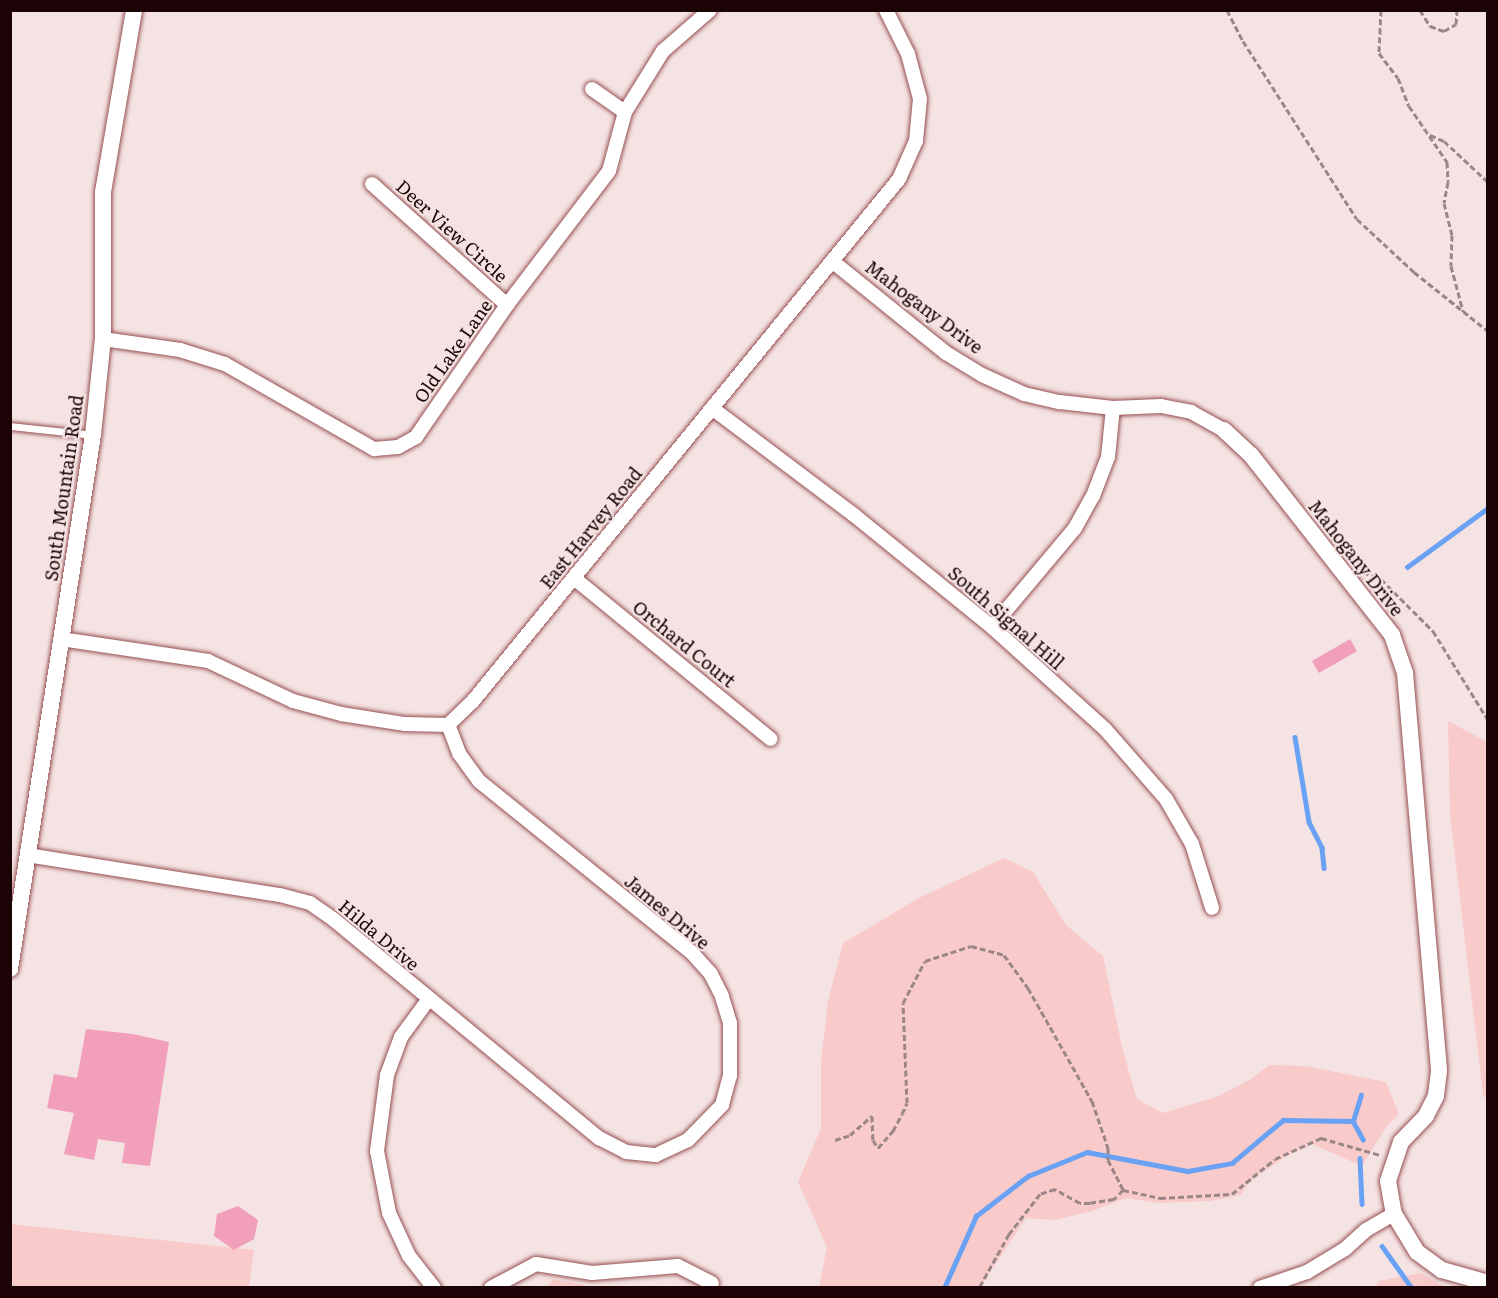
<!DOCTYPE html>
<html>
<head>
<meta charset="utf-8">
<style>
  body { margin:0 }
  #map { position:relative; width:1498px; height:1298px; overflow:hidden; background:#f5e3e3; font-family:Literata,serif }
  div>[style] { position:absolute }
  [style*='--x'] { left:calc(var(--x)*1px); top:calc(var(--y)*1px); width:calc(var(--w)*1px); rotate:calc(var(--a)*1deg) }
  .green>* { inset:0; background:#f9caca }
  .stream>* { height:4.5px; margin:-2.25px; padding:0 2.25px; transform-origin:2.25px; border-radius:2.25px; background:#69a1f4 }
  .building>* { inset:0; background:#f19fbb; transform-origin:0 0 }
  .path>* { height:3px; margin-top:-1.5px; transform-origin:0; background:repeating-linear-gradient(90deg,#9b8687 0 6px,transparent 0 9px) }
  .roads { filter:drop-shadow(0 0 2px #964f52) drop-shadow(0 0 2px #964f52) }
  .service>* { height:7px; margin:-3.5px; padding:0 3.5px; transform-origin:3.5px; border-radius:3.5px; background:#fff }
  .minor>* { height:14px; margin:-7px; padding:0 7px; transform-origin:7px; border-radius:7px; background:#fff }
  .tertiary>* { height:16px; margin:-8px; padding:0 8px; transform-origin:8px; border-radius:8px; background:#fff }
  span { translate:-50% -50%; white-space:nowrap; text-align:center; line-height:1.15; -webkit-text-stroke:4.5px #f5e3e3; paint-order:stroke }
  .street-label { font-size:18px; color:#1c0305 }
  .frame { position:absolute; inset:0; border:12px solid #1c0305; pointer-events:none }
</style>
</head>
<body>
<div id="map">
  <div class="green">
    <div style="clip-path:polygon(1448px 721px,1487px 742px,1487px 1100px,1483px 1095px,1450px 814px)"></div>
    <div style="clip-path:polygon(1004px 858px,1033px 872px,1066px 925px,1103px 956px,1123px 1051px,1137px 1099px,1163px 1113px,1219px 1096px,1251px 1079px,1269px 1065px,1306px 1066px,1386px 1082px,1399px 1114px,1386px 1127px,1362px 1166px,1312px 1144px,1285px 1157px,1250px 1181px,1241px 1195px,1210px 1201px,1158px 1203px,1126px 1198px,1092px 1211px,1055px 1220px,1026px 1218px,980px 1287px,819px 1287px,827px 1247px,798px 1182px,821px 1128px,821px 1062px,828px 1001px,843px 943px,919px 898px)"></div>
    <div style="clip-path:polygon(11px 1224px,254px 1250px,249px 1287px,11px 1288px)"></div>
    <div style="clip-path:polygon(1421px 1273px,1445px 1287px,1375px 1287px,1379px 1281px)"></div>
    <div style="clip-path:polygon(553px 1279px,593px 1287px,547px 1287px)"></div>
  </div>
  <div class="stream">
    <div style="--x:1407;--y:567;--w:100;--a:-36.1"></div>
    <div style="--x:1295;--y:737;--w:86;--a:80.6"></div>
    <div style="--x:1309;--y:822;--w:29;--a:63"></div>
    <div style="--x:1322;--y:848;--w:20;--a:84"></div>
    <div style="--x:1353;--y:1121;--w:27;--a:-73"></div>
    <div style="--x:1360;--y:1158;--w:46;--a:87.5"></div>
    <div style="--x:1382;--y:1246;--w:52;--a:54.5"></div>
    <div style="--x:944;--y:1288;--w:79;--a:-66"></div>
    <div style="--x:976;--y:1216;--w:66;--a:-37.6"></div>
    <div style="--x:1028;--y:1176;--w:64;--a:-22.1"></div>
    <div style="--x:1087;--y:1152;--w:103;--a:10.7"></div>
    <div style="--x:1188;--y:1171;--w:45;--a:-10.3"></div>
    <div style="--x:1232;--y:1163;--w:67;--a:-40.1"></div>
    <div style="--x:1283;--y:1120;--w:70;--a:0.8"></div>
    <div style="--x:1353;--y:1121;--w:21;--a:61"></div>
  </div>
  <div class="building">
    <div style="left:1350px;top:639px;width:14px;height:44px;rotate:60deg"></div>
    <div style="clip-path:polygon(86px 1029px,133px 1034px,169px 1042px,150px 1166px,122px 1163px,125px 1143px,98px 1139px,94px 1160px,64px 1154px,74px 1113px,47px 1108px,54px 1074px,77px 1078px)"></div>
    <div style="clip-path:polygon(238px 1206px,258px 1220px,254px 1239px,234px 1250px,214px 1236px,217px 1214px)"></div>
  </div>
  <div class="path">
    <div style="--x:1227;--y:10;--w:35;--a:63"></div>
    <div style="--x:1243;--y:41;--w:211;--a:57.4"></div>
    <div style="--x:1357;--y:219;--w:78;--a:42.9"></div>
    <div style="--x:1414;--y:272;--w:95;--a:38.6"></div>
    <div style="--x:1381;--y:10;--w:43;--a:92.7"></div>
    <div style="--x:1379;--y:53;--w:31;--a:53"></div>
    <div style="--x:1398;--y:78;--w:30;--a:69"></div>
    <div style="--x:1409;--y:106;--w:68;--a:55.8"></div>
    <div style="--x:1447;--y:162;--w:20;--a:87"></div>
    <div style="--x:1448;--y:182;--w:21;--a:101"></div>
    <div style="--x:1444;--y:203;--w:33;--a:76"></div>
    <div style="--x:1452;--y:235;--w:31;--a:92"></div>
    <div style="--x:1451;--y:266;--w:47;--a:75.1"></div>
    <div style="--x:1420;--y:10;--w:19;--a:58"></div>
    <div style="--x:1430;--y:26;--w:15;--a:20"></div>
    <div style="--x:1444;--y:31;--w:14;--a:-30"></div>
    <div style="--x:1456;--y:24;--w:14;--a:-86"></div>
    <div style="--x:1430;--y:135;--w:15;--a:23"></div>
    <div style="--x:1444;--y:141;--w:60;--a:43"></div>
    <div style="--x:1363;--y:572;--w:19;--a:21"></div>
    <div style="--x:1381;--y:579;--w:74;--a:45"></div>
    <div style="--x:1433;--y:631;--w:105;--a:58.3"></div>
    <div style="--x:835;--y:1140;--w:16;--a:-18"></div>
    <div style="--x:850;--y:1135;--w:29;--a:-41"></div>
    <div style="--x:872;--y:1116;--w:24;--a:88"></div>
    <div style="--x:873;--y:1140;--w:9;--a:58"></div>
    <div style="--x:878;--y:1148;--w:23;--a:-49"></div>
    <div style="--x:893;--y:1131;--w:19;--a:-62"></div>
    <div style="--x:902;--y:1114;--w:12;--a:-66"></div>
    <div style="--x:907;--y:1103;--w:100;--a:-92.3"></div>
    <div style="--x:903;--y:1003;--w:47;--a:-62.4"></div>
    <div style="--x:925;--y:961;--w:48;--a:-18.1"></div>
    <div style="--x:971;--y:946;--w:34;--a:15"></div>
    <div style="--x:1004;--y:955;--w:41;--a:54"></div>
    <div style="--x:1028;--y:988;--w:130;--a:60.5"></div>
    <div style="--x:1092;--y:1101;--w:50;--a:71.2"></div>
    <div style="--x:1108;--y:1148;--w:12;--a:90"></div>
    <div style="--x:1108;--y:1160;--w:34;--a:63"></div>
    <div style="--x:1123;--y:1190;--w:13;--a:135"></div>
    <div style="--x:1114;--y:1199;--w:24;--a:171"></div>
    <div style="--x:1090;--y:1203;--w:10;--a:180"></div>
    <div style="--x:1080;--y:1203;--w:29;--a:-151"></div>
    <div style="--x:1055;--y:1189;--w:16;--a:162"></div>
    <div style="--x:1040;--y:1194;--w:51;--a:127.8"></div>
    <div style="--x:1009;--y:1234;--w:62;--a:119.1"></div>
    <div style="--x:1123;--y:1190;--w:38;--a:12"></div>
    <div style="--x:1160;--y:1198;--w:72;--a:-3.2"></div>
    <div style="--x:1232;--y:1194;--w:55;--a:-39.1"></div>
    <div style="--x:1275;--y:1159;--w:51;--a:-24.5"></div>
    <div style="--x:1321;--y:1138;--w:61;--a:16.1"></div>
  </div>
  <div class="roads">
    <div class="service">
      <div style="--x:10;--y:426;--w:83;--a:6.2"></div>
    </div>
    <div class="minor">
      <div style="--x:592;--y:89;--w:40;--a:34.9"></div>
      <div style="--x:372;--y:184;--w:181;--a:41.9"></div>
      <div style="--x:832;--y:261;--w:146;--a:38.9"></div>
      <div style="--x:946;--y:353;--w:42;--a:31.4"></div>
      <div style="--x:982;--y:375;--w:46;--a:24.3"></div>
      <div style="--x:1024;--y:394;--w:37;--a:13"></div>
      <div style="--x:1060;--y:402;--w:53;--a:6.5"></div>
      <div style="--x:1113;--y:408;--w:48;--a:-2.4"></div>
      <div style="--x:1161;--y:406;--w:31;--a:11"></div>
      <div style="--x:1191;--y:412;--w:38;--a:29"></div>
      <div style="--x:103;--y:339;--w:78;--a:8.1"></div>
      <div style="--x:180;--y:350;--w:47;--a:17.3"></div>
      <div style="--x:225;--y:364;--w:172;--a:29.7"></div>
      <div style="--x:374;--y:449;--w:24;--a:-5"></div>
      <div style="--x:398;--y:447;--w:21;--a:-29"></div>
      <div style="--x:416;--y:437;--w:160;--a:-55.4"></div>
      <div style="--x:507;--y:305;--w:168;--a:-52.7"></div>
      <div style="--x:609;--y:171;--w:61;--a:-74.8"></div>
      <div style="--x:625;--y:112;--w:72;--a:-58.1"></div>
      <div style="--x:663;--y:51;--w:62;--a:-41.1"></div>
      <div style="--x:712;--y:408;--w:178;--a:37"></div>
      <div style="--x:854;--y:515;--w:178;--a:39.1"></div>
      <div style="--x:992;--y:627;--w:152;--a:42.1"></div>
      <div style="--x:1105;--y:729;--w:93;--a:48.9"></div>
      <div style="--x:1166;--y:799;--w:52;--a:60"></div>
      <div style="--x:1192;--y:844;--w:67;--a:72.6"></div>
      <div style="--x:574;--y:578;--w:254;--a:39.3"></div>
      <div style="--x:992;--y:627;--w:129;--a:-50"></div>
      <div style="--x:1075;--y:528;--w:37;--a:-61"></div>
      <div style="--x:1093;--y:496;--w:42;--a:-69"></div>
      <div style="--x:1108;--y:457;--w:49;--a:-84.2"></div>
      <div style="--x:61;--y:639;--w:149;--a:8.5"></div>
      <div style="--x:208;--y:661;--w:94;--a:25.2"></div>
      <div style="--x:293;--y:701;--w:50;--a:15.2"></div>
      <div style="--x:341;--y:714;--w:65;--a:8.9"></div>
      <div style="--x:405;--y:724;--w:43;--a:1.3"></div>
      <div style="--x:448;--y:725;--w:35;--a:-44"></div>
      <div style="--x:473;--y:701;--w:674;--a:-50.78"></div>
      <div style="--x:899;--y:179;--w:42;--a:-65.9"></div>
      <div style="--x:916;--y:141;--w:42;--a:-84.6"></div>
      <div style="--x:920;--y:99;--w:47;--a:-104.9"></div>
      <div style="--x:908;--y:54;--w:49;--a:-116.6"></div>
      <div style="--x:27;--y:855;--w:256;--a:9"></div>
      <div style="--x:280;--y:895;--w:31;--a:15"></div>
      <div style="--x:310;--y:903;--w:28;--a:35"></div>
      <div style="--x:333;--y:919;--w:345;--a:39.5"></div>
      <div style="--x:599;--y:1138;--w:30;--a:27"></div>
      <div style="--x:626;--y:1152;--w:30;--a:6"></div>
      <div style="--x:656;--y:1155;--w:35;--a:-25"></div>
      <div style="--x:688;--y:1140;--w:49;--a:-45.8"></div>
      <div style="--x:722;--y:1105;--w:30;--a:-75"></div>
      <div style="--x:730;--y:1076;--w:53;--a:-90"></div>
      <div style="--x:730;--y:1023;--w:28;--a:-107"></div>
      <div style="--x:722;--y:996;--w:25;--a:-117"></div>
      <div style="--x:711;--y:974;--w:30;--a:-132"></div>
      <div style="--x:691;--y:952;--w:272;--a:-141.1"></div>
      <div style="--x:479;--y:781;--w:34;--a:-126"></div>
      <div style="--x:459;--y:753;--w:30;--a:-111"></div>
      <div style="--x:428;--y:1000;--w:46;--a:126.1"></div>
      <div style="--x:401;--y:1037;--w:40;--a:110.2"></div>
      <div style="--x:387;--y:1075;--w:77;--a:97.5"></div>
      <div style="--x:377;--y:1151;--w:63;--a:79"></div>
      <div style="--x:389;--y:1213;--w:47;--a:65.1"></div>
      <div style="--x:409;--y:1256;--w:41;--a:52"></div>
      <div style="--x:491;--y:1288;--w:51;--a:-28.1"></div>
      <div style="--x:536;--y:1264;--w:57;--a:9.1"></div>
      <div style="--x:592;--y:1273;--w:86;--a:-4.7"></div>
      <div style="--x:678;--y:1266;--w:38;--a:27"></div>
      <div style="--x:1260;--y:1288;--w:50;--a:-18.8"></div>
      <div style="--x:1307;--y:1272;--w:44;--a:-31.2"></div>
      <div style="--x:1345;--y:1249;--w:28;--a:-42"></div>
      <div style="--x:1366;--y:1230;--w:32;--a:-30"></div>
    </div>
    <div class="tertiary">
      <div style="--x:1224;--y:430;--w:37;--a:43"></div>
      <div style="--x:1251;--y:455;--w:229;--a:51.9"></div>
      <div style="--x:1392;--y:635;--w:40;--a:71.1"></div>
      <div style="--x:1405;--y:673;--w:399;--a:85.1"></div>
      <div style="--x:1439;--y:1071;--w:25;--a:97"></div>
      <div style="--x:1436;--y:1096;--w:22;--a:117"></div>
      <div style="--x:1426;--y:1116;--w:36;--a:134"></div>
      <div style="--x:1401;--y:1142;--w:41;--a:108.4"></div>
      <div style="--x:1388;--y:1181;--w:34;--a:80"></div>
      <div style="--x:1394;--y:1214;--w:44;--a:58.8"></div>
      <div style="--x:1417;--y:1252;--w:31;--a:36"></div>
      <div style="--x:1442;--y:1270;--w:48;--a:15.8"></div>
      <div style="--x:10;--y:969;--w:540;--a:-81.17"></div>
      <div style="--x:93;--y:435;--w:97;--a:-84.1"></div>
      <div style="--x:103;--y:339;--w:147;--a:-90"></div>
      <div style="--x:103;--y:192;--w:185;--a:-80.3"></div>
    </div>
  </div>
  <div class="street-label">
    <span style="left:452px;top:231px;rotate:42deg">Deer View Circle</span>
    <span style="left:924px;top:307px;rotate:37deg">Mahogany Drive</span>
    <span style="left:453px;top:351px;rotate:-55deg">Old Lake Lane</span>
    <span style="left:64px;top:488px;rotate:-82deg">South Mountain Road</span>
    <span style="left:591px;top:528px;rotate:-51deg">East Harvey Road</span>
    <span style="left:1356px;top:558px;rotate:52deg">Mahogany Drive</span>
    <span style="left:1006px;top:618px;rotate:41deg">South Signal Hill</span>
    <span style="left:684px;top:644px;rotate:39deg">Orchard Court</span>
    <span style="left:667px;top:912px;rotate:40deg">James Drive</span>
    <span style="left:379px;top:935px;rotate:40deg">Hilda Drive</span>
  </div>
  <div class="frame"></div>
</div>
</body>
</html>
